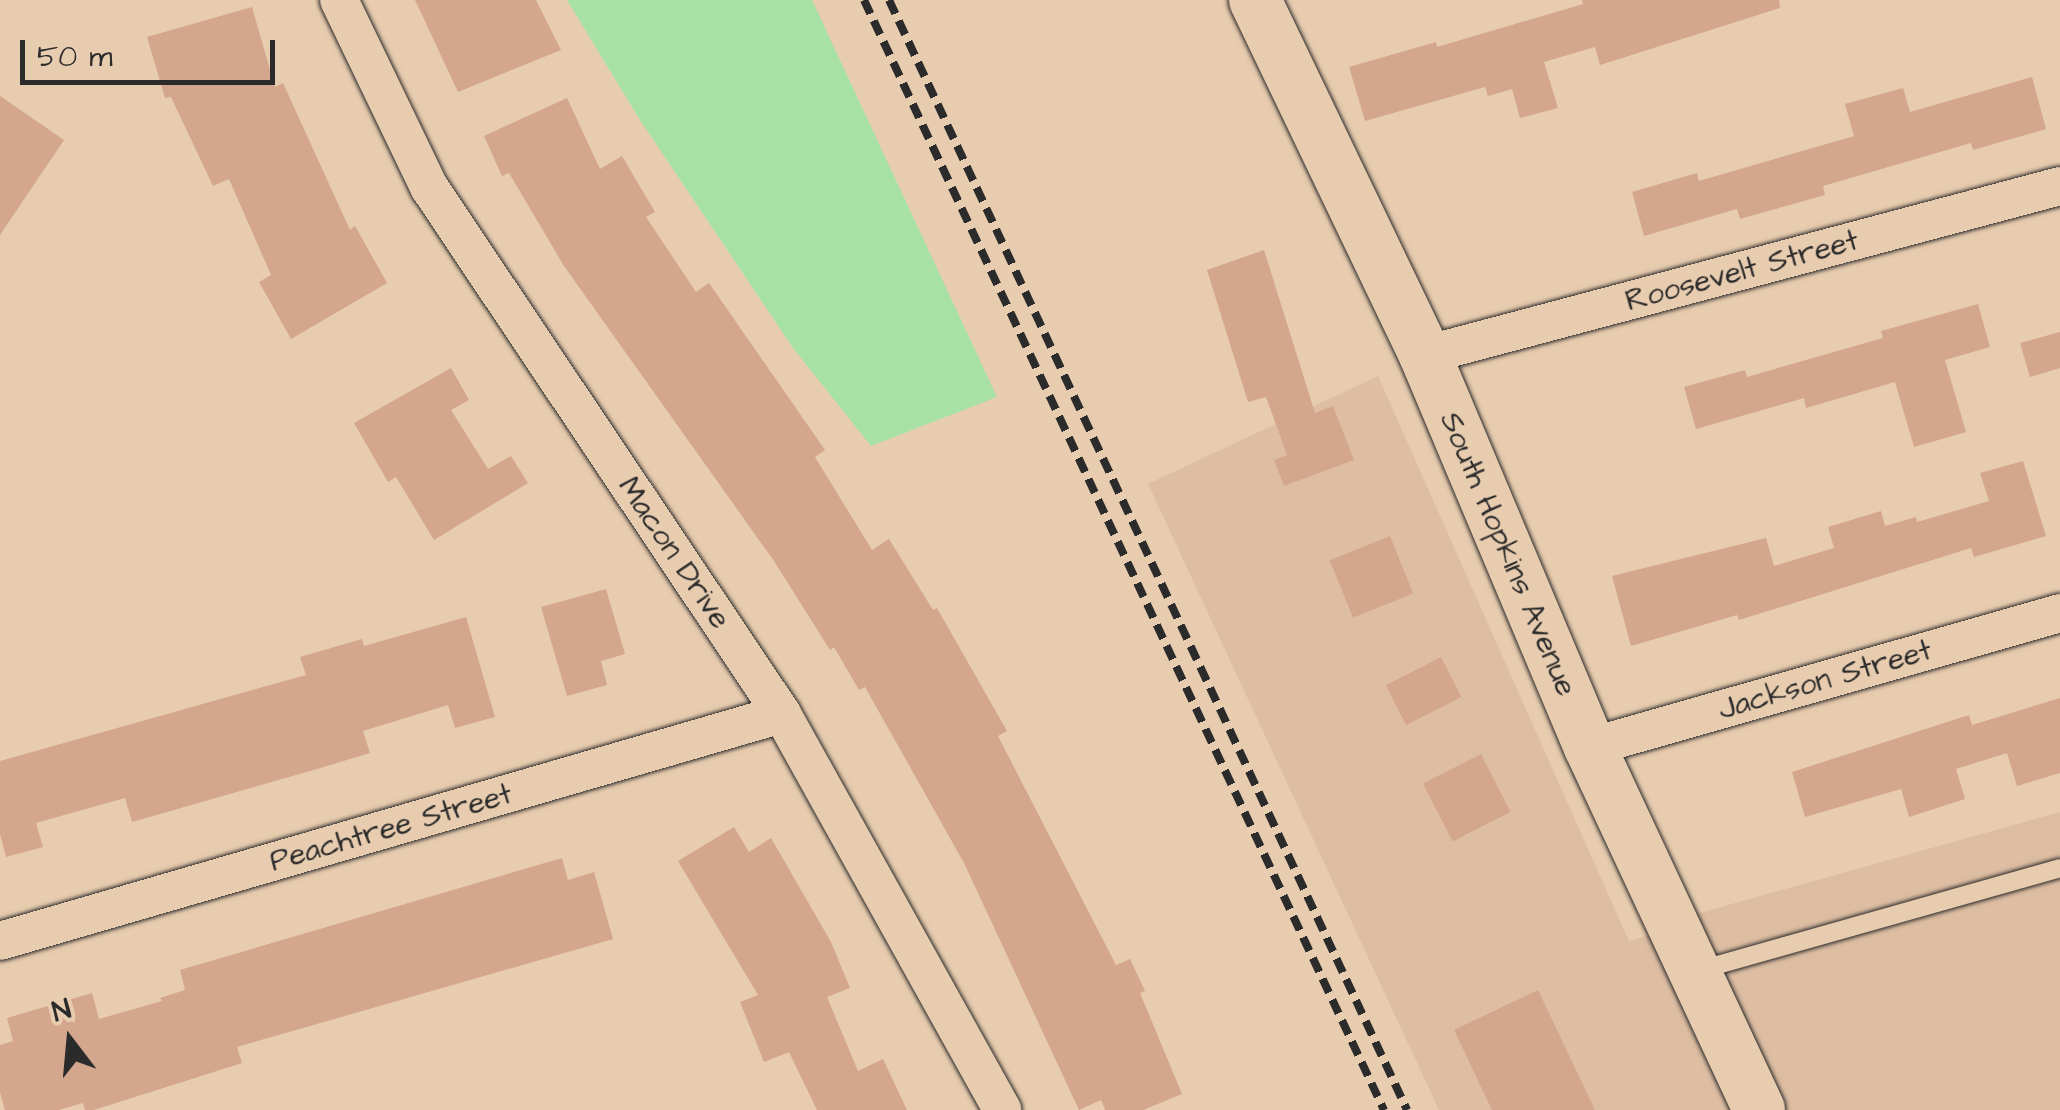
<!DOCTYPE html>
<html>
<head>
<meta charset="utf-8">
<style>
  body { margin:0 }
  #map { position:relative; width:2060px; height:1110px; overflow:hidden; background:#e8ccaf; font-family:"Architects Daughter",sans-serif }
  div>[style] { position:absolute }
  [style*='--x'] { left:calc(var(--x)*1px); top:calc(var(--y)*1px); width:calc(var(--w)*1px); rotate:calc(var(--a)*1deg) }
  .built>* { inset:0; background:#debea3 }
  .green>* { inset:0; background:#a7e1a6 }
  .building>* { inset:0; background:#d3a68d; transform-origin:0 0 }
  .roads { filter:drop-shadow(0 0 2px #2b2b2b) drop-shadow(0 0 2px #2b2b2b) }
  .lane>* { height:18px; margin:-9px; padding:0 9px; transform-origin:9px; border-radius:9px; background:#e8ccaf }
  .street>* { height:38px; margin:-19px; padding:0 19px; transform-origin:19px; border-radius:19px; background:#e8ccaf }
  .secondary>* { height:52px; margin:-26px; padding:0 26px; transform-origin:26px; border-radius:26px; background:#e8ccaf }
  .rail>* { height:8px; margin-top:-4px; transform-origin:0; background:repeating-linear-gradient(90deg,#2b2b2b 0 15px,transparent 0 23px) }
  span { translate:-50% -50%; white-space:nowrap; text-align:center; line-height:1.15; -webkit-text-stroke:9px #e8ccaf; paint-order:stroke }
  .street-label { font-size:30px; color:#2b2b2b }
  .north { position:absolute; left:20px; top:990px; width:100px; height:100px; -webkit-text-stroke:8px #e8ccaf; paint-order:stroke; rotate:344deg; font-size:28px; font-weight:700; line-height:40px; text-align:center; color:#2b2b2b }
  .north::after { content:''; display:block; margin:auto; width:35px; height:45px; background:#2b2b2b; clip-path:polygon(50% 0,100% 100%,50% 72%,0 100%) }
  .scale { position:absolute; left:20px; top:40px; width:255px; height:45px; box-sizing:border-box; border:5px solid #2b2b2b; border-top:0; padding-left:12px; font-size:30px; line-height:35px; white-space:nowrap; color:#2b2b2b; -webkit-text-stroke:8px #e8ccaf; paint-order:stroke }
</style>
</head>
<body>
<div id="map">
  <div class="built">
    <div style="clip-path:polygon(1378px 376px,1629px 941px,1657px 933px,1740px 1110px,1439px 1110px,1148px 484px)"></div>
    <div style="clip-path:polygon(2060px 812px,2060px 1110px,1780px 1110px,1689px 916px)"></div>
  </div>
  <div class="green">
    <div style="clip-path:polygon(567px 0,812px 0,997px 397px,871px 446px,793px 348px,638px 117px)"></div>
  </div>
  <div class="building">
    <div style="clip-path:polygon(415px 0,536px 0,561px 50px,458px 92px)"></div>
    <div style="clip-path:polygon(1582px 0,1779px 0,1780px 8px,1600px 65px,1595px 47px,1544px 62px,1558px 108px,1520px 118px,1512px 89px,1488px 96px,1485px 87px,1365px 121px,1349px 67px,1436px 42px,1437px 47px,1583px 4px)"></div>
    <div style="clip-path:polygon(252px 7px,275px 87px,283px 83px,350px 230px,355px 226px,387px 283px,291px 339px,259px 282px,271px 275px,229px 179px,213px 186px,171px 97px,165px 98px,147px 37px)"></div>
    <div style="clip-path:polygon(2032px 77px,2046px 129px,1973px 150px,1971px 143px,1823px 186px,1825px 195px,1740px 219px,1737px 209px,1644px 236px,1632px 192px,1697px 173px,1699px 181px,1854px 136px,1845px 104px,1903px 88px,1910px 112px)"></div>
    <div style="clip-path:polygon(0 96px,64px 140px,0 235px)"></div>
    <div style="clip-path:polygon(567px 98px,600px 169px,622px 156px,655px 212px,646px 217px,696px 292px,709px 283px,825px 450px,815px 457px,872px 550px,889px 539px,933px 610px,937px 608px,1007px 731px,998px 736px,1116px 965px,1130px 959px,1145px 991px,1140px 993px,1182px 1094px,1143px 1110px,1105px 1110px,1101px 1100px,1079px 1110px,964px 863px,865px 687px,859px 690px,834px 647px,830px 650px,774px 561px,564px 266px,509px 173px,502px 176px,484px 136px)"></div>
    <div style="clip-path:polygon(1264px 250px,1315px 413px,1333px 406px,1354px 460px,1284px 486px,1274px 460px,1287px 455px,1266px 397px,1248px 402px,1207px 270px)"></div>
    <div style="clip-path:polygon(1978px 304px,1990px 347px,1945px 360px,1966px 432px,1914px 447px,1895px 382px,1806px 408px,1804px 398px,1696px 429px,1684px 387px,1745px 370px,1747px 377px,1883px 338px,1881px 331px)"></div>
    <div style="clip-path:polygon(2060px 332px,2060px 368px,2030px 377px,2020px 343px)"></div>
    <div style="clip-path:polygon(451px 368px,469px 400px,451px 410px,488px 469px,511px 456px,528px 483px,434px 540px,396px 477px,388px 482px,354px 423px)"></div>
    <div style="clip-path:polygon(2023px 461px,2046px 536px,1974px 557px,1971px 548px,1739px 620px,1737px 615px,1631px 646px,1612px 576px,1766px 538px,1774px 566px,1834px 548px,1828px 527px,1881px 511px,1885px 526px,1916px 517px,1917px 522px,1989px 501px,1980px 473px)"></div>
    <div style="left:1390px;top:536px;width:62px;height:65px;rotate:68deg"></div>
    <div style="clip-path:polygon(606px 589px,625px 654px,601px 661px,607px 685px,567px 696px,541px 607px)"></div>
    <div style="clip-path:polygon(466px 617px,495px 717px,455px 728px,448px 705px,363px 731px,370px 753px,317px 769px,132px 822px,125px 798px,36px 823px,43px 847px,6px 857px,0 834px,0 761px,306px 675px,300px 657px,362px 639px,364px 646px)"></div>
    <div style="left:1441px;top:657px;width:45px;height:62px;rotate:63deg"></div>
    <div style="clip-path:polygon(2060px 698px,2060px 773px,2017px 786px,2007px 753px,1956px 769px,1965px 799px,1909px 817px,1901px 789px,1805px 817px,1792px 772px,1969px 715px,1972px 725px)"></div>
    <div style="left:1481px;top:754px;width:65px;height:65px;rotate:63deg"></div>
    <div style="clip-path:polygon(734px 827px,749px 852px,771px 838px,831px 942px,850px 988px,827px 997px,858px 1071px,883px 1059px,907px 1110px,817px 1110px,789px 1052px,764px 1062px,740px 1002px,758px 995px,678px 861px)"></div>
    <div style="clip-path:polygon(562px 858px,568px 880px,594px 872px,613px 939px,237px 1047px,242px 1063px,94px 1110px,85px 1110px,83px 1103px,59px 1110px,5px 1110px,0 1092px,0 1045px,13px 1041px,7px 1018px,92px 993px,99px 1019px,162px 1001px,160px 998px,185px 990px,180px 970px)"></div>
    <div style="clip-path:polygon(1538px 990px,1595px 1110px,1492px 1110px,1454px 1030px)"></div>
  </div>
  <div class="roads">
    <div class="lane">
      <div style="--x:1700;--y:970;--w:374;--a:-15.8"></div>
    </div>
    <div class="street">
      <div style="--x:339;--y:0;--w:208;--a:64.3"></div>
      <div style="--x:429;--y:187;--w:634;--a:56.18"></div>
      <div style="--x:782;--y:714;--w:453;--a:60.9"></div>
      <div style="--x:1425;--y:355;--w:657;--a:-14.9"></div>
      <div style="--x:1590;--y:747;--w:489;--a:-15.9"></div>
      <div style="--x:0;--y:941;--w:814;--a:-16.19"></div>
    </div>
    <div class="secondary">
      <div style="--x:1255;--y:0;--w:394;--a:64.4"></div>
      <div style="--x:1425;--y:355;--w:425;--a:67.2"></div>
      <div style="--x:1590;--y:747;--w:400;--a:65"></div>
    </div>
  </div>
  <div class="rail">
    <div style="--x:864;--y:0;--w:1226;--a:64.9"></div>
    <div style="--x:889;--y:0;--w:1225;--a:64.98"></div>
  </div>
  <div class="street-label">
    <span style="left:1742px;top:271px;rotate:-15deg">Roosevelt Street</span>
    <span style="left:674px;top:553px;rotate:56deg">Macon Drive</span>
    <span style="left:1508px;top:554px;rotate:67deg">South Hopkins Avenue</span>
    <span style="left:1825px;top:680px;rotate:-16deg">Jackson Street</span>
    <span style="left:391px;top:828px;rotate:-16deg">Peachtree Street</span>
  </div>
  <div class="north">N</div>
  <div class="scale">50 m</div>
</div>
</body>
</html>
